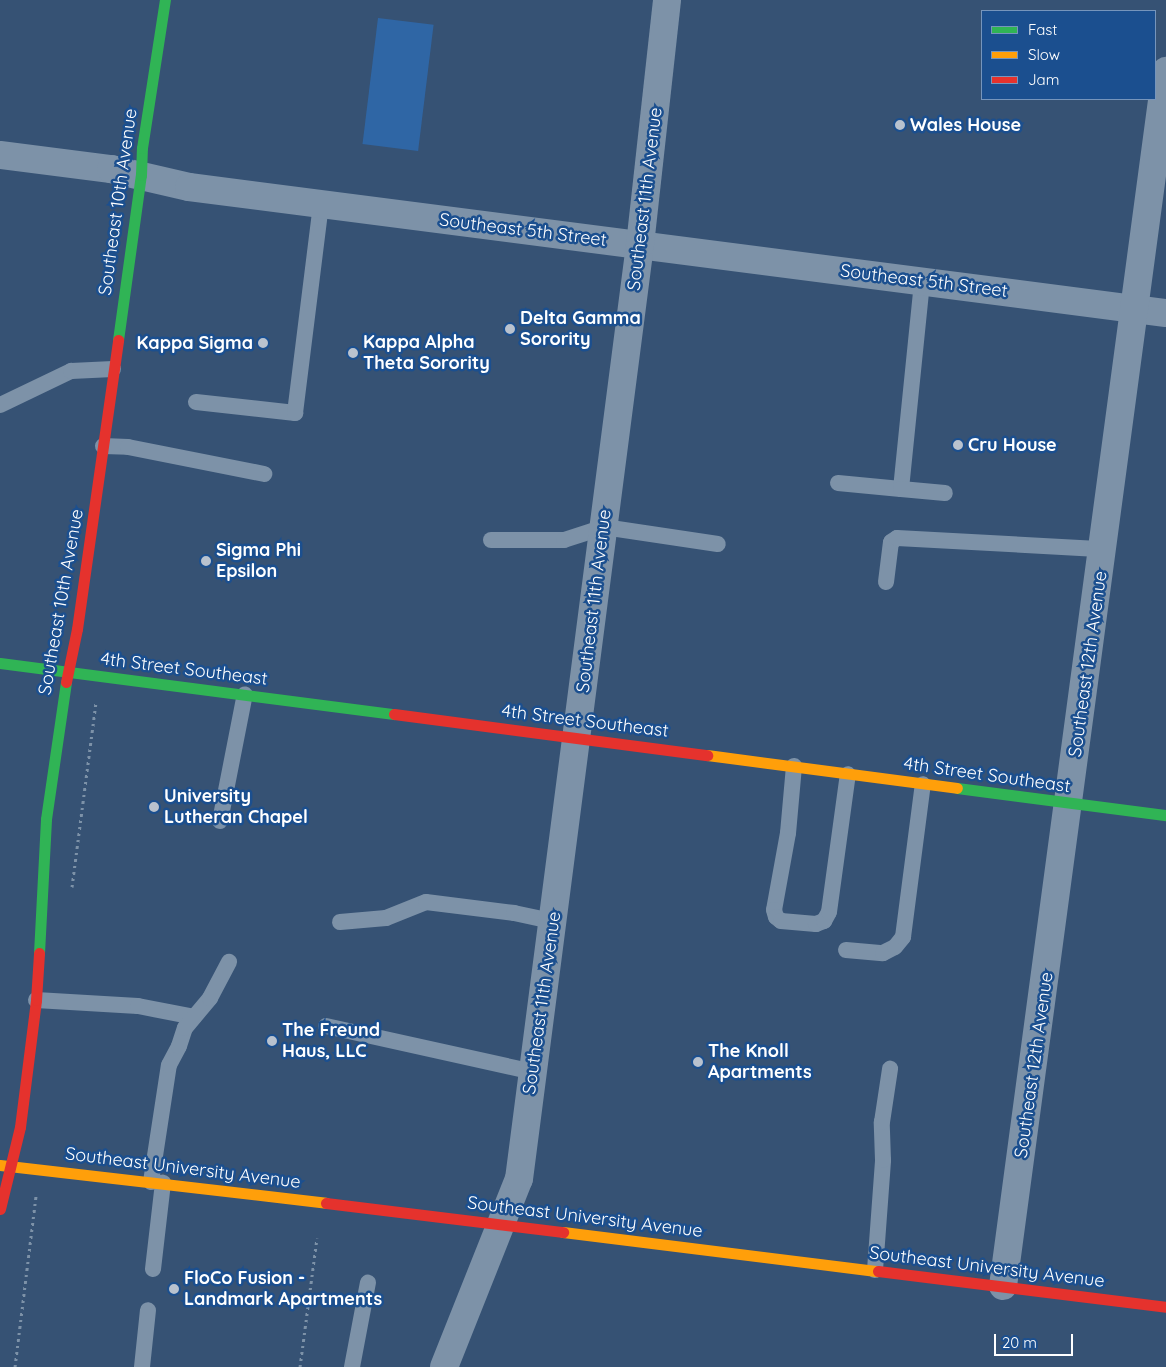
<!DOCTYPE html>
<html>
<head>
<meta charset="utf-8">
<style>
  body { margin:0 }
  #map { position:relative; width:1166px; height:1367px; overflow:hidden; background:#365274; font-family:Quicksand,sans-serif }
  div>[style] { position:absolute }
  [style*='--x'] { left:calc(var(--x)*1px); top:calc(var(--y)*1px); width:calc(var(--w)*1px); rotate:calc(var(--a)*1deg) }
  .green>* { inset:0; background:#2f66a5; transform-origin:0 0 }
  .path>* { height:3px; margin-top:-1.5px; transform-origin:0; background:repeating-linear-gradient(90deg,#7d92a8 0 2.5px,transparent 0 6.5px) }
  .lane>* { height:16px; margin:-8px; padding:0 8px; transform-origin:8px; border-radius:8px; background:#7d92a8 }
  .street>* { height:28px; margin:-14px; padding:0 14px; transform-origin:14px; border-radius:14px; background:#7d92a8 }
  .fast>* { height:11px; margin:-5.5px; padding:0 5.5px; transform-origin:5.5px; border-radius:5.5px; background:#30b455 }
  .slow>* { height:11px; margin:-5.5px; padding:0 5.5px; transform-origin:5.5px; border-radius:5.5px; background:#ff9f0a }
  .jam>* { height:11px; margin:-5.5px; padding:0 5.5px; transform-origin:5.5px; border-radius:5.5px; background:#e5322d }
  .dots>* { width:14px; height:14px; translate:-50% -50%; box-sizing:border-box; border:2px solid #1b4f8f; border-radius:50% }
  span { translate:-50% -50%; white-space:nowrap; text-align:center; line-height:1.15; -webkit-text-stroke:5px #1b4f8f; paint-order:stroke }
  .poi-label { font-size:18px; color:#fff; font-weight:700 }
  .left { translate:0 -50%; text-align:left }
  .right { translate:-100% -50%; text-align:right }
  .street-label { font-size:18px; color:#fff }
  .legend { position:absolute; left:981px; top:10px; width:175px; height:90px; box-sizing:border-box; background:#1b4f8f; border:1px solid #7695bc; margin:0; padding:6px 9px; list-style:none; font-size:15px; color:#fff }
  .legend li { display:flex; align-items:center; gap:10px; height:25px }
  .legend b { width:25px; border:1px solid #7695bc }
  .scale { position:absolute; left:994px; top:1334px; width:79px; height:22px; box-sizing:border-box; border:2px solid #fff; border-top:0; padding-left:6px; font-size:15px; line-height:18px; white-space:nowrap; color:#fff; -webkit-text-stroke:4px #1b4f8f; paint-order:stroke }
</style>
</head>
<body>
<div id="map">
  <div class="green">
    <div style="left:378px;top:18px;width:56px;height:127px;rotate:7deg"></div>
  </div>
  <div class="path">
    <div style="--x:72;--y:887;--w:186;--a:-82.6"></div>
    <div style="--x:15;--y:1367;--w:172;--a:-83"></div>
    <div style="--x:300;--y:1367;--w:130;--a:-82.5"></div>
  </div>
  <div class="lane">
    <div style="--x:196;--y:402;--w:100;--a:6.3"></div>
    <div style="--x:295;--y:413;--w:211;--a:-82.9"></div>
    <div style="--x:0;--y:405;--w:79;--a:-25.6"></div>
    <div style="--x:71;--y:371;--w:42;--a:-2.7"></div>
    <div style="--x:103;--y:446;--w:25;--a:2"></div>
    <div style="--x:128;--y:447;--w:139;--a:11.2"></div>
    <div style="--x:838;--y:483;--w:63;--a:5.4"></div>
    <div style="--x:901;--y:489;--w:209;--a:-84.2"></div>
    <div style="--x:901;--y:489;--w:44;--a:5.2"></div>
    <div style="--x:491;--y:540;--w:73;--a:0"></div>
    <div style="--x:564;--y:540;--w:42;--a:-18"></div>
    <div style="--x:604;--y:527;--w:115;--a:8.5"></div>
    <div style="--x:886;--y:582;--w:40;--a:-82.9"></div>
    <div style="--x:891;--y:542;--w:7;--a:-34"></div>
    <div style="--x:897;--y:538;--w:206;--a:3.1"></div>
    <div style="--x:794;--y:766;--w:67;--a:95.1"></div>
    <div style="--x:788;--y:833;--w:78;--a:100.3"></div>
    <div style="--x:774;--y:910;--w:7;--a:74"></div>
    <div style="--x:776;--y:917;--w:6;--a:39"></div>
    <div style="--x:781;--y:921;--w:35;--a:5"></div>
    <div style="--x:816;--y:924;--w:9;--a:-21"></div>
    <div style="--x:824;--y:921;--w:10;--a:-61"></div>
    <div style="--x:829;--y:912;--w:139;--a:-82.2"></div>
    <div style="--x:220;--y:821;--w:129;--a:-78.9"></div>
    <div style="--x:340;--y:922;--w:46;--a:-5"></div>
    <div style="--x:386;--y:918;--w:43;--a:-21.8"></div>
    <div style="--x:426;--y:902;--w:89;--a:7.1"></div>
    <div style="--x:514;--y:913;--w:40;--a:12"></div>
    <div style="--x:846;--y:950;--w:37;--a:5"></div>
    <div style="--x:883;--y:953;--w:13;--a:-27"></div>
    <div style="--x:895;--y:947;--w:13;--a:-51"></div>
    <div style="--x:903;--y:937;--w:154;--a:-82.6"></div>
    <div style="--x:36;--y:1000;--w:102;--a:3.4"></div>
    <div style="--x:138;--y:1006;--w:57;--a:11.1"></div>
    <div style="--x:326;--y:1026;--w:212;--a:12.5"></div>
    <div style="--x:151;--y:1182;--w:118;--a:-81.3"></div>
    <div style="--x:169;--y:1065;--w:21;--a:-62"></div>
    <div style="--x:179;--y:1046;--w:19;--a:-72"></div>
    <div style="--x:185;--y:1028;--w:39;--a:-50"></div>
    <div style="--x:210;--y:998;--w:41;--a:-62.2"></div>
    <div style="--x:153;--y:1269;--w:87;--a:-83.4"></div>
    <div style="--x:875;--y:1270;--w:110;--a:-85.8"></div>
    <div style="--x:883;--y:1160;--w:38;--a:-92"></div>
    <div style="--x:882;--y:1122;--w:54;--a:-81.4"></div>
    <div style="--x:142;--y:1367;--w:57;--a:-84"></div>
    <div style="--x:352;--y:1367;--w:86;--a:-79.3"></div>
  </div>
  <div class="street">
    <div style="--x:0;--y:155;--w:112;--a:7.2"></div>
    <div style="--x:111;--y:169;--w:80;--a:13"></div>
    <div style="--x:189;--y:187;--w:985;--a:7.35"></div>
    <div style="--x:1003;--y:1286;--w:1226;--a:-82.36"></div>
    <div style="--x:444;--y:1367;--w:202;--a:-68.3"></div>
    <div style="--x:519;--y:1179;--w:942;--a:-82.62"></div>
    <div style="--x:640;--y:245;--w:246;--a:-83.7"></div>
  </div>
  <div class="fast">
    <div style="--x:118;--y:340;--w:167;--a:-82.1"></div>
    <div style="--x:141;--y:175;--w:27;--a:-88"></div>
    <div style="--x:142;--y:148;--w:150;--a:-81.2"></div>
    <div style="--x:0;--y:663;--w:397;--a:7.4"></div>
    <div style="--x:957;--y:788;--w:211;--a:7.4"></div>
    <div style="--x:39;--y:953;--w:134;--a:-87"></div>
    <div style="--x:46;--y:819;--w:138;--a:-81.7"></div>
  </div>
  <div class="slow">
    <div style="--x:707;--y:755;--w:252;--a:7.5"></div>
    <div style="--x:0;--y:1165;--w:328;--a:6.6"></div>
    <div style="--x:563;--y:1232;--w:317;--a:7.1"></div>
  </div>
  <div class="jam">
    <div style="--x:66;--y:682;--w:54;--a:-78.3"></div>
    <div style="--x:77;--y:629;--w:292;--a:-81.9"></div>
    <div style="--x:394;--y:714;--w:316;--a:7.5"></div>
    <div style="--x:326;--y:1203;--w:239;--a:7"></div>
    <div style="--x:0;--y:1209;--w:84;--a:-76.3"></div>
    <div style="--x:20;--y:1127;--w:128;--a:-82.8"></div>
    <div style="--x:36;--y:1000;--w:47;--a:-86.3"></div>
    <div style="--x:878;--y:1271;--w:290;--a:7.1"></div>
  </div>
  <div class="dots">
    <div style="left:900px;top:125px;background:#b9c2ce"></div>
    <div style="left:510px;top:329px;background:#b9c2ce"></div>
    <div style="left:263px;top:343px;background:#b9c2ce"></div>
    <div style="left:353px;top:353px;background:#b9c2ce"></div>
    <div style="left:958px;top:445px;background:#b9c2ce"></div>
    <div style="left:206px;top:561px;background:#b9c2ce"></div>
    <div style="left:154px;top:807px;background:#b9c2ce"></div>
    <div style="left:272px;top:1041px;background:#b9c2ce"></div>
    <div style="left:698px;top:1062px;background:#b9c2ce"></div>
    <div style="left:174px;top:1289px;background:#b9c2ce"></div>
  </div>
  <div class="poi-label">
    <span class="left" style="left:910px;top:125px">Wales House</span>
    <span class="left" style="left:520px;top:329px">Delta Gamma<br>Sorority</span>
    <span class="right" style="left:253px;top:343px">Kappa Sigma</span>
    <span class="left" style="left:363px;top:353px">Kappa Alpha<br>Theta Sorority</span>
    <span class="left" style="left:968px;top:445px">Cru House</span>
    <span class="left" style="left:216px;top:561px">Sigma Phi<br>Epsilon</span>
    <span class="left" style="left:164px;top:807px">University<br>Lutheran Chapel</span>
    <span class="left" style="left:282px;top:1041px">The Freund<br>Haus, LLC</span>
    <span class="left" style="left:708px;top:1062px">The Knoll<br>Apartments</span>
    <span class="left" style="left:184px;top:1289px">FloCo Fusion -<br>Landmark Apartments</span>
  </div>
  <div class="street-label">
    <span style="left:645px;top:199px;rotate:-83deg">Southeast 11th Avenue</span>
    <span style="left:118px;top:202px;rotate:-82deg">Southeast 10th Avenue</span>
    <span style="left:523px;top:230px;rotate:7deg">Southeast 5th Street</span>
    <span style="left:924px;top:281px;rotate:7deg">Southeast 5th Street</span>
    <span style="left:594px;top:601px;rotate:-83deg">Southeast 11th Avenue</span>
    <span style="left:61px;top:602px;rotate:-80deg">Southeast 10th Avenue</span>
    <span style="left:1088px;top:664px;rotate:-82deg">Southeast 12th Avenue</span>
    <span style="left:184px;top:669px;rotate:7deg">4th Street Southeast</span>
    <span style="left:585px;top:721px;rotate:7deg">4th Street Southeast</span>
    <span style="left:987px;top:775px;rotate:8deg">4th Street Southeast</span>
    <span style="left:542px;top:1003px;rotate:-82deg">Southeast 11th Avenue</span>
    <span style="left:1034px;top:1065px;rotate:-82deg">Southeast 12th Avenue</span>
    <span style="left:183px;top:1168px;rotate:7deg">Southeast University Avenue</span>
    <span style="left:585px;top:1217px;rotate:7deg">Southeast University Avenue</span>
    <span style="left:987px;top:1267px;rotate:7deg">Southeast University Avenue</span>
  </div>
  <ul class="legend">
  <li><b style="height:6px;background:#30b455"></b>Fast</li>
  <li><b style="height:6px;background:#ff9f0a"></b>Slow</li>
  <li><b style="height:6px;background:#e5322d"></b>Jam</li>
  </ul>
  <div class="scale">20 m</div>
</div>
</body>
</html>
